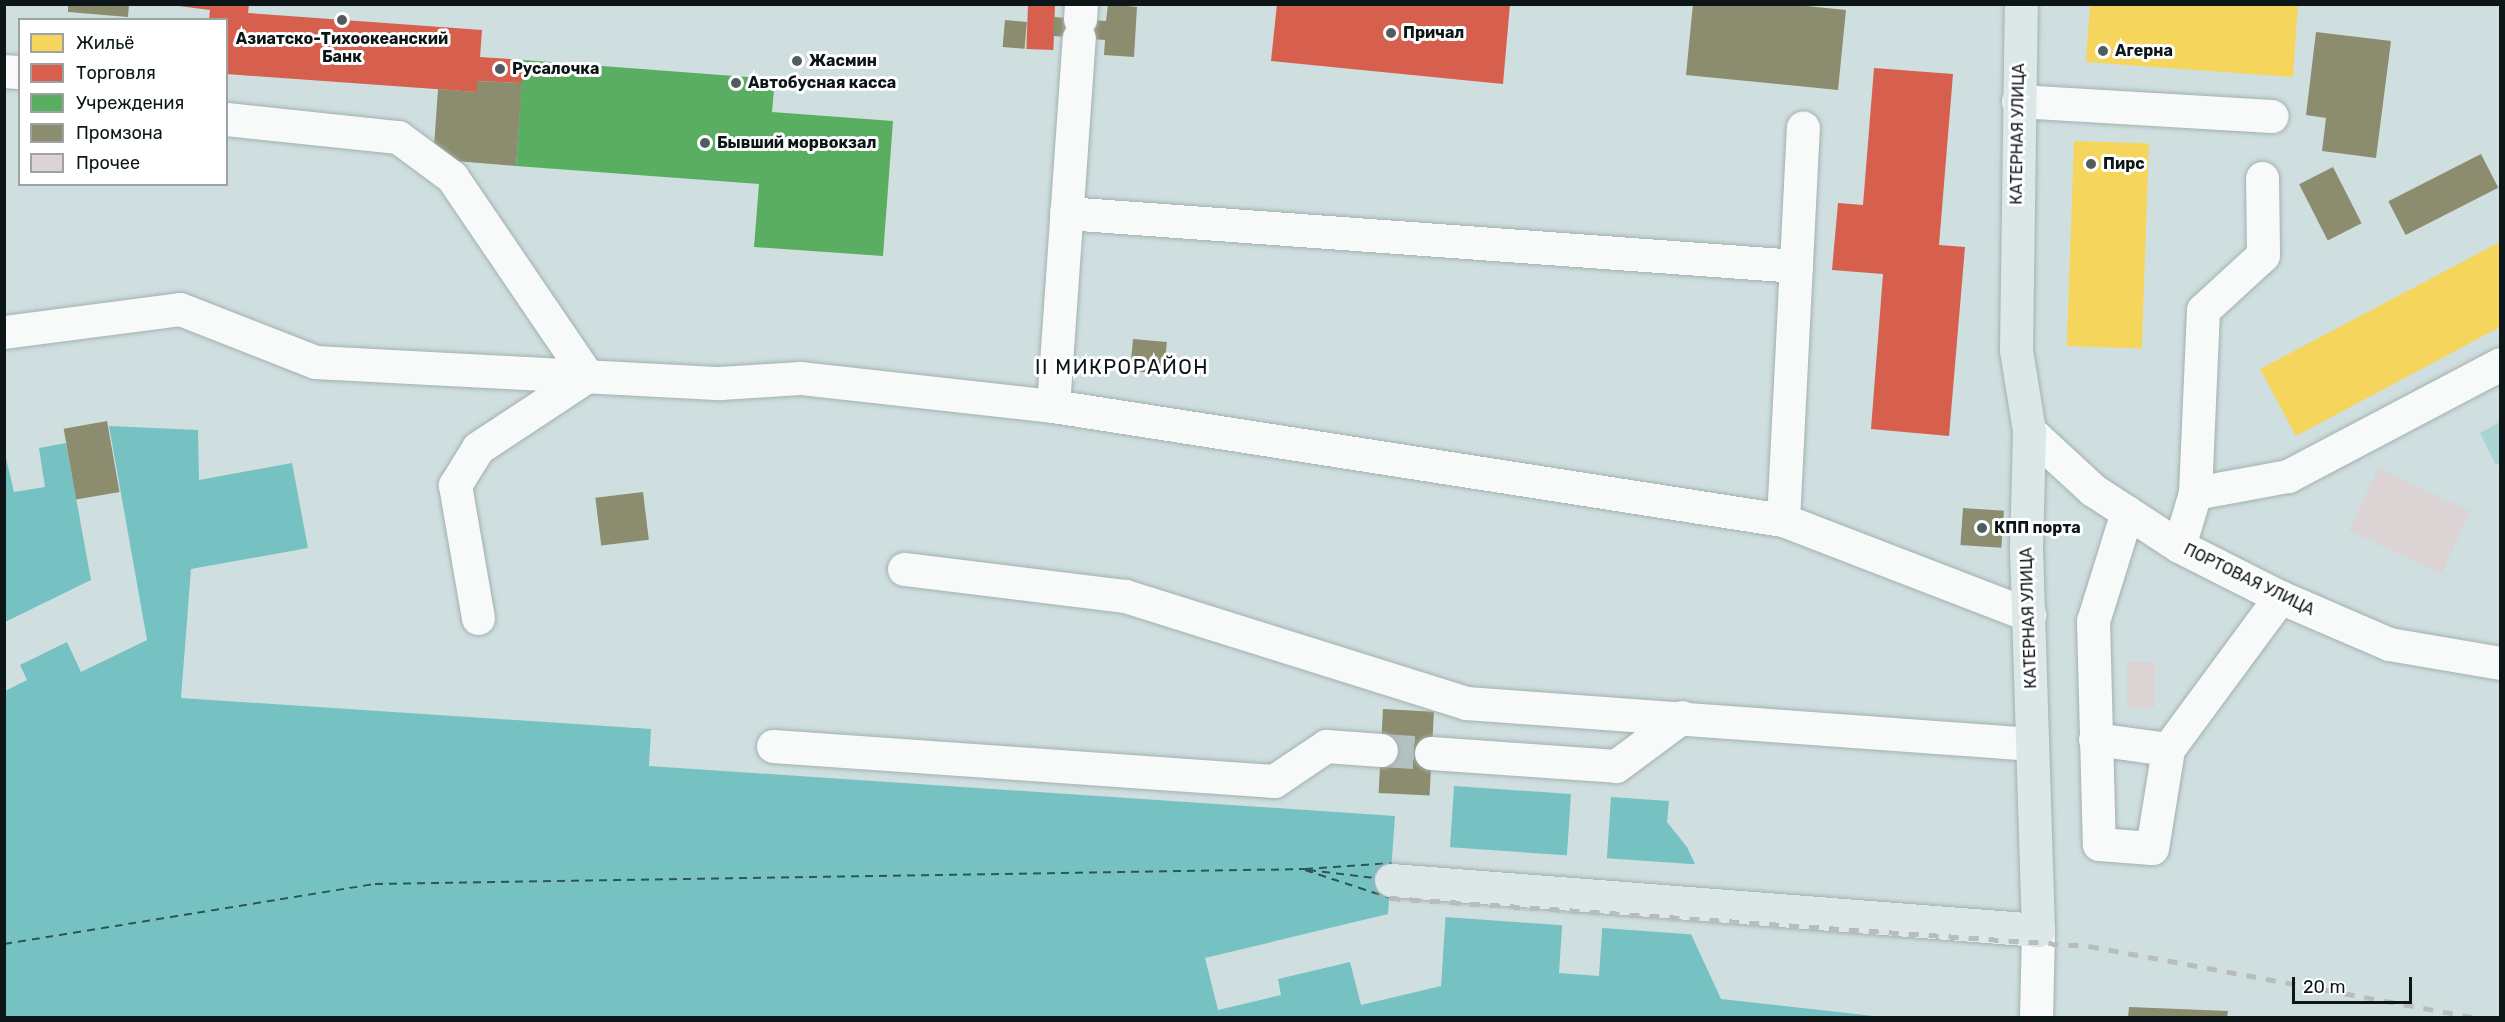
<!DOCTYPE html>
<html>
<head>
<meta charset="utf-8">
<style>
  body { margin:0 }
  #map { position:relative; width:2505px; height:1022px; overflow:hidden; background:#cfdfdf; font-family:Rubik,sans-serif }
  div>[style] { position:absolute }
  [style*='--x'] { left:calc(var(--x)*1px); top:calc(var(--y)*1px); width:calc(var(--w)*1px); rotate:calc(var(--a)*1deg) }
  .green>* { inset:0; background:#add4d5 }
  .water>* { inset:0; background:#76c2c3 }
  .pier>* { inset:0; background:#cfdfdf; transform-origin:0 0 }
  .homes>* { inset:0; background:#f6d55c; transform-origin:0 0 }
  .shops>* { inset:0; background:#d6604d; transform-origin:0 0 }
  .public>* { inset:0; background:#5aae61 }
  .industry>* { inset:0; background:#8c8c6e; transform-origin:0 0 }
  .ferry>* { height:1.5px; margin-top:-0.75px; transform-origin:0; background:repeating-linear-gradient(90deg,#295657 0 8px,transparent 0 14px) }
  .building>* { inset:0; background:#dbd3d4; transform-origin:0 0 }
  .minor-tunnel>* { height:33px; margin-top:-16.5px; transform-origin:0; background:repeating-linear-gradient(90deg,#b2c1c1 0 33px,transparent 0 49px) }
  .roads { filter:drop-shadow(0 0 2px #a3b0b0) drop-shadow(0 0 2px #a3b0b0) }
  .minor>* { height:33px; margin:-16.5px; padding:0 16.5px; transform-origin:16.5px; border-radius:16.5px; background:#f8fafa }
  .major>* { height:33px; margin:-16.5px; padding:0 16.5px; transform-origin:16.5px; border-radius:16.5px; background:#dce8e8 }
  .rail>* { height:4.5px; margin-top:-2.25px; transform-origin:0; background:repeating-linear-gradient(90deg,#b8bcbd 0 10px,transparent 0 20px) }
  .dots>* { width:16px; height:16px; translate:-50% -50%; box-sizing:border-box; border:3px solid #fff; border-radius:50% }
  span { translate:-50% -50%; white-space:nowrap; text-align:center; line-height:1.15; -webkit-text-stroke:6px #fff; paint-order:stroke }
  .poi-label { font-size:16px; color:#0c1617; font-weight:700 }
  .left { translate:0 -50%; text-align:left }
  .street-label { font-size:16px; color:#0c1617 }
  .quarter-label { font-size:20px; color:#0c1617; letter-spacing:1.5px }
  .frame { position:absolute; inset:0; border:6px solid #0c1617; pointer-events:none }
  .legend { position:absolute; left:18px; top:18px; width:210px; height:168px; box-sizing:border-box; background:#fff; border:2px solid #9ea2a2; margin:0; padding:8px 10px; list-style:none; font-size:18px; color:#0c1617 }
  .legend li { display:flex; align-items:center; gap:12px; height:30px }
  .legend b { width:30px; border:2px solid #9ea2a2 }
  .scale { position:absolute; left:2292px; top:977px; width:120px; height:27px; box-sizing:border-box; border:3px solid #0c1617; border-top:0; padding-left:8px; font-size:18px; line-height:21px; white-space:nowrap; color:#0c1617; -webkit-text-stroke:4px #fff; paint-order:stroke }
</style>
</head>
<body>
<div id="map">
  <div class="green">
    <div style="clip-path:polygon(2500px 422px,2500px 462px,2496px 465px,2480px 433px)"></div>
  </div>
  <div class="water">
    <div style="clip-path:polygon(109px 426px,198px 430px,199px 480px,292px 463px,308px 548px,191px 569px,181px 698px,651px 729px,649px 766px,1395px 816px,1388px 914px,1205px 958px,1218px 1010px,1281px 995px,1278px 979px,1350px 962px,1361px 1005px,1441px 986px,1454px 786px,1571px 794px,1559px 973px,1599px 976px,1611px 797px,1669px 801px,1667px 822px,1687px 847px,1695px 864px,1691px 934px,1721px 999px,1882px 1017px,5px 1018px,5px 691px,27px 680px,20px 665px,67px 642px,81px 672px,147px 640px)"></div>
    <div style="clip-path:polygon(66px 443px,91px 580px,5px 622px,5px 454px,14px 492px,45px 487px,39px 448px)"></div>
  </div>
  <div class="pier">
    <div style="left:1447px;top:847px;width:123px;height:70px;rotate:4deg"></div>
    <div style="left:1604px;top:858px;width:94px;height:70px;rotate:4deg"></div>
  </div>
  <div class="homes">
    <div style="clip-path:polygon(2090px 4px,2298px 4px,2293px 77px,2086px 62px)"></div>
    <div style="left:2074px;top:141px;width:75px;height:205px;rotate:2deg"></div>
    <div style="clip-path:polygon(2500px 242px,2500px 327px,2296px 436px,2260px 369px)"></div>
  </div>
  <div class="shops">
    <div style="clip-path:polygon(163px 4px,249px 4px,248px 13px,482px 30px,480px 57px,523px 60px,522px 83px,477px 81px,477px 92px,226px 74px,226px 20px,209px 20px,210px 10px)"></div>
    <div style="left:1028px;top:4px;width:27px;height:45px;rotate:2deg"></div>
    <div style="clip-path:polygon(1277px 4px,1510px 4px,1503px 84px,1271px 61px)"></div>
    <div style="clip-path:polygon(1874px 68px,1953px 74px,1939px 245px,1965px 247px,1949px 436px,1871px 429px,1883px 274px,1832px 270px,1838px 203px,1863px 205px)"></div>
  </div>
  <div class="public">
    <div style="clip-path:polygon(523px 60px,775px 79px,772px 112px,893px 121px,883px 256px,754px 247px,759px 184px,516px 166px)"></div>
  </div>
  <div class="industry">
    <div style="clip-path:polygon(68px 4px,129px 4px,128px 17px,68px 12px)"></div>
    <div style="clip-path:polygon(1108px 4px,1137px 7px,1134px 57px,1104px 55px,1105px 40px,1053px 36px,1054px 17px,1106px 21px)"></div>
    <div style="clip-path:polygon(1693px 4px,1787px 4px,1846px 10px,1838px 90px,1686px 75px)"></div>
    <div style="left:1005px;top:20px;width:22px;height:27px;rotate:5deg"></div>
    <div style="clip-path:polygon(2316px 32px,2391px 41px,2376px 158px,2322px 151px,2326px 118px,2306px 115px)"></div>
    <div style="clip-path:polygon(477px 81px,522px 83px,516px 166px,455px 161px,434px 147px,438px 89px,477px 92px)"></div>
    <div style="left:2481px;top:154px;width:38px;height:104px;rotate:63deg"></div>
    <div style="left:2333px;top:167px;width:63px;height:38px;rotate:63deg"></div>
    <div style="left:1133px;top:339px;width:34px;height:32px;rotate:5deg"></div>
    <div style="left:107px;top:421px;width:72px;height:44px;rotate:80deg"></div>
    <div style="left:643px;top:492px;width:48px;height:48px;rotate:83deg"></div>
    <div style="left:1963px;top:508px;width:41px;height:37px;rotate:4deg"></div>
    <div style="left:1383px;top:709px;width:51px;height:84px;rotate:3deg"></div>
    <div style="clip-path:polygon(2129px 1007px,2228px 1011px,2227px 1018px,2128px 1018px)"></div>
  </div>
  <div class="ferry">
    <div style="--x:1305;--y:870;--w:89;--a:18.2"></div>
    <div style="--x:1308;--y:870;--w:67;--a:6.8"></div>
    <div style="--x:4;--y:944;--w:376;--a:-9.2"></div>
    <div style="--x:375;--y:884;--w:930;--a:-0.92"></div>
    <div style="--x:1305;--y:869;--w:87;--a:-3.9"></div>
  </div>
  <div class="building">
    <div style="left:2378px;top:468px;width:102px;height:69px;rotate:25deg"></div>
    <div style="left:2127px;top:662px;width:28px;height:46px"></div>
  </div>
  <div class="minor-tunnel">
    <div style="--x:1381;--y:750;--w:50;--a:3.4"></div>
  </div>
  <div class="roads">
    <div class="minor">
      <div style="--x:1080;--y:19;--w:15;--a:-86"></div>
      <div style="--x:4;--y:71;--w:16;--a:4"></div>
      <div style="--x:2018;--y:101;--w:254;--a:3.4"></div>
      <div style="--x:226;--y:119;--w:173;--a:6"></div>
      <div style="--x:398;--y:137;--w:67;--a:36.5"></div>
      <div style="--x:452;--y:177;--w:240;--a:55.8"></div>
      <div style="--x:587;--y:376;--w:131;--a:146.6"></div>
      <div style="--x:478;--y:448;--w:44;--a:121.9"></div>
      <div style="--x:455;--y:485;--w:135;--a:80.2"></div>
      <div style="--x:1066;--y:213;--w:732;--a:4.15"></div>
      <div style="--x:4;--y:332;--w:177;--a:-7.4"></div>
      <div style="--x:180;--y:309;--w:145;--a:21.4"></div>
      <div style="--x:315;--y:362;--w:406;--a:3"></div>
      <div style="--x:720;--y:383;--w:80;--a:-3.6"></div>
      <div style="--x:800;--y:378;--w:255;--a:6.3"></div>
      <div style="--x:1053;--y:406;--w:739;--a:8.88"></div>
      <div style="--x:1783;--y:520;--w:264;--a:21.1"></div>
      <div style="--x:1053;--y:406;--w:369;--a:-86"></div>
      <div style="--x:2029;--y:431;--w:87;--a:42.7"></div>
      <div style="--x:2093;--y:490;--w:103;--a:33.1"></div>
      <div style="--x:2179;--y:546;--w:113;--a:26.8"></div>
      <div style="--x:2280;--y:597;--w:119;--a:23.3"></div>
      <div style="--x:2389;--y:644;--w:113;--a:9.7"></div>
      <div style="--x:2195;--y:493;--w:183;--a:-87.5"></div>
      <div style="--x:2203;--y:310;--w:81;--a:-42.5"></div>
      <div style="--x:2263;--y:255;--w:77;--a:-90.7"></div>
      <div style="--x:2127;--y:512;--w:114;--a:107.3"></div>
      <div style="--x:2093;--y:621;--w:223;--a:88.5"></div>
      <div style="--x:2099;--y:844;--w:53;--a:4.3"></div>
      <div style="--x:2152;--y:848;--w:100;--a:-80.8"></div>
      <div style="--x:2168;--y:749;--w:189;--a:-53.6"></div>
      <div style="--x:1783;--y:520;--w:393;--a:-87.1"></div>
      <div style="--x:2179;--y:546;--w:55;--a:-73.2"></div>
      <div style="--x:2195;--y:493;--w:95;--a:-10.4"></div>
      <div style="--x:2288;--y:476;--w:240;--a:-27.8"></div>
      <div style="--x:904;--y:569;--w:223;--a:7"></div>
      <div style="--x:1125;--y:596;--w:357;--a:17.4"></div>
      <div style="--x:1466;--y:703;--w:567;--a:4.14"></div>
      <div style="--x:2095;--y:739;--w:74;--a:7.8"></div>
      <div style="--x:773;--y:746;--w:502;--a:4"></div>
      <div style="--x:1274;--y:781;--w:63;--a:-33.9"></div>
      <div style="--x:1326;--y:746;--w:55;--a:4.2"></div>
      <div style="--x:1431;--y:753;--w:185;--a:4"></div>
      <div style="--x:1616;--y:766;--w:82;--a:-36.6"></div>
      <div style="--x:2036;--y:1018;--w:88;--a:-88.7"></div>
    </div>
    <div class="major">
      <div style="--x:1391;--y:880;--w:649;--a:4.42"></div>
      <div style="--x:2038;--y:930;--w:382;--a:-91.8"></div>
      <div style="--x:2026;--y:548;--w:117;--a:-88.5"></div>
      <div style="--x:2029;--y:431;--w:82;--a:-99.1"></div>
      <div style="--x:2016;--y:350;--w:346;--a:-89.2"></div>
    </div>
  </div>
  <div class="rail">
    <div style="--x:1390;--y:898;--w:701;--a:3.93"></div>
    <div style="--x:2089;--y:946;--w:396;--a:10.5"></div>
  </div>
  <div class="dots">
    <div style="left:342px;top:20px;background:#505c5d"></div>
    <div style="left:1391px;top:33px;background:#505c5d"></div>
    <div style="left:2103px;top:51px;background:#505c5d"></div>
    <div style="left:797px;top:61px;background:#505c5d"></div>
    <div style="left:500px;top:69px;background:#505c5d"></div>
    <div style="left:736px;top:83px;background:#505c5d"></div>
    <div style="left:705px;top:143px;background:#505c5d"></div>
    <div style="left:2091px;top:164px;background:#505c5d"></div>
    <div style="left:1982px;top:528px;background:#505c5d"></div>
  </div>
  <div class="poi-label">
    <span class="left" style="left:1403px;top:33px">Причал</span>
    <span style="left:342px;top:48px">Азиатско-Тихоокеанский<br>Банк</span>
    <span class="left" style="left:2115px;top:51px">Агерна</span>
    <span class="left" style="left:809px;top:61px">Жасмин</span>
    <span class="left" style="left:512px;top:69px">Русалочка</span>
    <span class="left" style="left:748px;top:83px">Автобусная касса</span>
    <span class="left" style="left:717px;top:143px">Бывший морвокзал</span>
    <span class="left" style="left:2103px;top:164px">Пирс</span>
    <span class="left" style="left:1994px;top:528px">КПП порта</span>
  </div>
  <div class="street-label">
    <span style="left:2018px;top:134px;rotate:-89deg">КАТЕРНАЯ УЛИЦА</span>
    <span style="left:2249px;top:580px;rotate:26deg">ПОРТОВАЯ УЛИЦА</span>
    <span style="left:2029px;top:618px;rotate:-92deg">КАТЕРНАЯ УЛИЦА</span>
  </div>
  <div class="quarter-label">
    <span style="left:1122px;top:367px">II МИКРОРАЙОН</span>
  </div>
  <div class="frame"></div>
  <ul class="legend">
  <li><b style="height:16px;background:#f6d55c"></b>Жильё</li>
  <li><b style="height:16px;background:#d6604d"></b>Торговля</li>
  <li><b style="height:16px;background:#5aae61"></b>Учреждения</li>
  <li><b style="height:16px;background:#8c8c6e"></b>Промзона</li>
  <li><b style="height:16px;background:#dbd3d4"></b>Прочее</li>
  </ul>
  <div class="scale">20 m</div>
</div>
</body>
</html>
